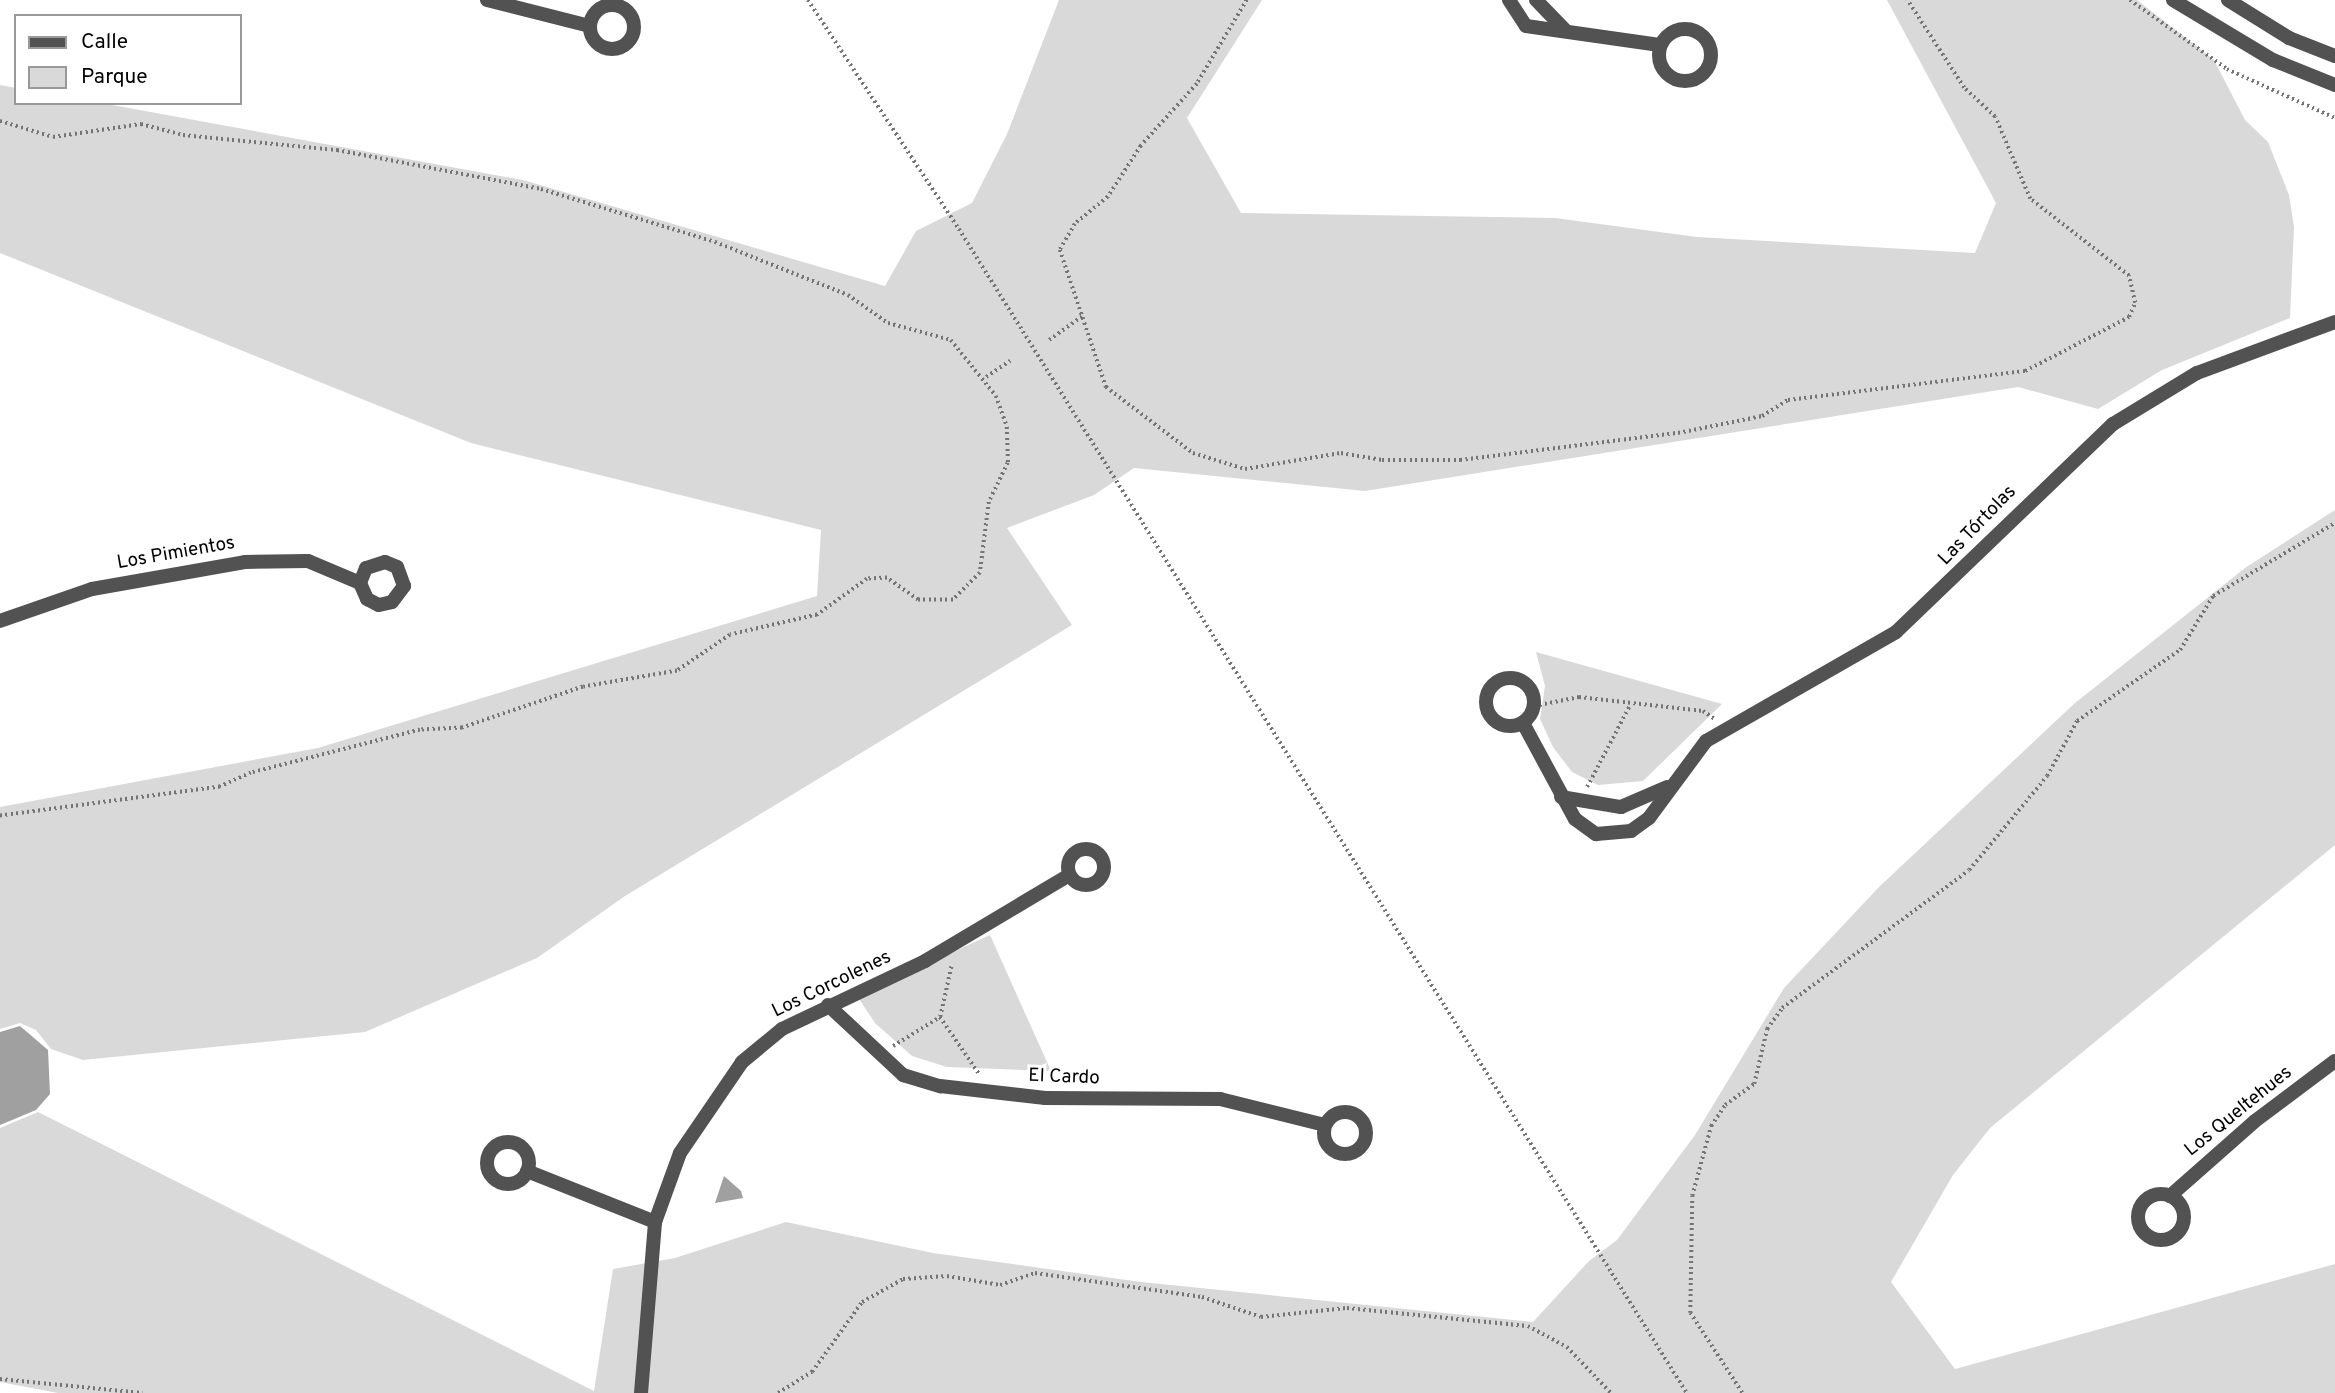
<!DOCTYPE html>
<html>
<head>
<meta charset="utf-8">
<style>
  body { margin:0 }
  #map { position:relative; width:2335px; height:1393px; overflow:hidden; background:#fff; font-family:Overpass,sans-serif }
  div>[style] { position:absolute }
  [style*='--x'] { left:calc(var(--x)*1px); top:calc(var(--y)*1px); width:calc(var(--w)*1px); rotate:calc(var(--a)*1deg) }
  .green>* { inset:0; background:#d9d9d9 }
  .water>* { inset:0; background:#a0a0a0 }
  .path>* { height:3.5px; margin-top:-1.75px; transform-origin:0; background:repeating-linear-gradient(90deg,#747474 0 2px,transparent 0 5.5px) }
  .minor>* { height:14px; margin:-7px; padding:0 7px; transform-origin:7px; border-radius:7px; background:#525252 }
  .minor>.ring { margin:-7px; padding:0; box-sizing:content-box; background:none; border:14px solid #525252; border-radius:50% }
  span { translate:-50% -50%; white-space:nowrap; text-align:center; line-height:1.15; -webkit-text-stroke:6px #fff; paint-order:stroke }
  .street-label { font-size:19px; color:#000 }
  .legend { position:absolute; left:14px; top:14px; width:228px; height:91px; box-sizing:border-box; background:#fff; border:2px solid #999; margin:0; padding:9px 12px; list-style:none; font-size:21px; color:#000 }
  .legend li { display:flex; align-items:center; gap:14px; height:35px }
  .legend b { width:35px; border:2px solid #999 }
</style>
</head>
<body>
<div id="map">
  <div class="green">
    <div style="clip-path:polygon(1059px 0,1262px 0,1187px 118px,1241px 213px,1555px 218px,1697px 237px,1975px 253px,1996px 203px,1887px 0,2137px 0,2214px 60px,2245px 120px,2268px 142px,2289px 195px,2294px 227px,2290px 318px,2162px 370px,2098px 409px,2018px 387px,1365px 491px,1134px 468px,1094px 495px,1007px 528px,1072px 625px,625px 896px,537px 958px,365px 1032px,83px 1060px,51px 1049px,36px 1030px,20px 1023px,0 1029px,0 807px,318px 748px,817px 596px,821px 530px,471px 443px,0 253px,0 85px,16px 88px,16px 103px,101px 103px,523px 180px,885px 286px,916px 231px,972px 203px,1007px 134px)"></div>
    <div style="clip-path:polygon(2335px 510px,2335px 845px,1990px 1128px,1953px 1175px,1891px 1282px,1955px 1369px,2335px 1264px,2335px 1393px,58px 1393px,0 1382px,0 1128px,38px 1112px,594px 1391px,613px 1269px,675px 1258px,786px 1222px,933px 1253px,1141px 1282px,1533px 1322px,1589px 1261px,1617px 1240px,1695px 1135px,1784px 988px,1879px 887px,2075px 703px,2245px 568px)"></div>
    <div style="clip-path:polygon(1536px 652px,1722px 704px,1643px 781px,1598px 785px,1572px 772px,1553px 747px,1540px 719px,1545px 686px)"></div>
    <div style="clip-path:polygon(990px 935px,1051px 1071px,947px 1067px,912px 1056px,875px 1023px,857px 996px)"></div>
  </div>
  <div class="water">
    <div style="clip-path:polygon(20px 1026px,48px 1050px,50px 1094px,36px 1110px,0 1125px,0 1032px)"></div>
    <div style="clip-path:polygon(724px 1176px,741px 1191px,743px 1198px,715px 1203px)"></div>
  </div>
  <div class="path">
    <div style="--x:605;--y:0;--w:6;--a:59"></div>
    <div style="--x:808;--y:0;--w:274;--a:56.6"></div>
    <div style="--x:959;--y:229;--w:1373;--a:57.98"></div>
    <div style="--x:1247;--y:0;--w:98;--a:120.8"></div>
    <div style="--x:1197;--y:84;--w:84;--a:132.1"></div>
    <div style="--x:1141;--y:146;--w:61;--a:122.9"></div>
    <div style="--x:1108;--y:197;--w:43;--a:140.7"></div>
    <div style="--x:1075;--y:224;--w:30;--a:120"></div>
    <div style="--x:1060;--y:250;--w:145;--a:71.4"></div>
    <div style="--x:1106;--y:387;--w:109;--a:37.2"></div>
    <div style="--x:1193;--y:453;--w:54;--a:17.1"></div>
    <div style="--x:1245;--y:469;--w:97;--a:-9.5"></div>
    <div style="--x:1341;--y:453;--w:42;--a:9.7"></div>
    <div style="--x:1382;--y:460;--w:78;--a:0"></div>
    <div style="--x:1460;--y:460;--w:220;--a:-7.1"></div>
    <div style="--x:1678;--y:433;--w:86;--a:-11.4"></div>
    <div style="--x:1762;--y:416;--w:31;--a:-32"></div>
    <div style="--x:1788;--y:400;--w:239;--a:-7"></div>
    <div style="--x:2025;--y:371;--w:117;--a:-27.4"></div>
    <div style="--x:2129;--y:317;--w:15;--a:-67"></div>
    <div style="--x:2135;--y:303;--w:28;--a:-103"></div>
    <div style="--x:2129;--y:276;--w:125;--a:-142.1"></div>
    <div style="--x:2030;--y:199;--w:89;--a:-113.1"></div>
    <div style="--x:1995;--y:117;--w:42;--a:-136.9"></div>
    <div style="--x:1964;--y:88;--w:105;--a:-122.9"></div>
    <div style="--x:2130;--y:0;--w:119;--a:35.4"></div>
    <div style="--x:2227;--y:69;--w:119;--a:24.4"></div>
    <div style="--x:0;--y:121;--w:55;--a:16.8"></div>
    <div style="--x:53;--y:137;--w:89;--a:-8.4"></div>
    <div style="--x:141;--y:124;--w:43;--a:14.7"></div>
    <div style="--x:183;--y:135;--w:155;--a:5.6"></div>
    <div style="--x:337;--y:150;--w:208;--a:10.8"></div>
    <div style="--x:541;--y:189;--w:182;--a:16.9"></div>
    <div style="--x:715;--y:242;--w:143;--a:21.7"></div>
    <div style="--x:848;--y:295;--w:49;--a:35"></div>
    <div style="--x:888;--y:323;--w:65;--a:15.1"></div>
    <div style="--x:951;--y:340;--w:72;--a:51.2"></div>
    <div style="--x:996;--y:396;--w:33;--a:70"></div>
    <div style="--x:1007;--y:427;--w:36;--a:88"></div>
    <div style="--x:1008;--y:463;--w:43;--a:116"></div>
    <div style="--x:989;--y:502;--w:72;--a:97.2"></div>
    <div style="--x:980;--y:573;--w:38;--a:135"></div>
    <div style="--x:953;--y:600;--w:35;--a:180"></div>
    <div style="--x:918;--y:600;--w:38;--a:-145"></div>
    <div style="--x:887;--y:578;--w:20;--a:177"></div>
    <div style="--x:867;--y:579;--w:62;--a:144.2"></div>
    <div style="--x:817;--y:615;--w:89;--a:167.1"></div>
    <div style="--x:730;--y:635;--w:64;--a:145.8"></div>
    <div style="--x:677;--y:671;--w:95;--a:170.3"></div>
    <div style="--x:583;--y:687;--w:128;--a:161.3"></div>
    <div style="--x:462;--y:728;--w:42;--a:177.3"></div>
    <div style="--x:420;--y:730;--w:174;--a:165.7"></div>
    <div style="--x:251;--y:773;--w:34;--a:156"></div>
    <div style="--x:220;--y:787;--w:222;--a:172.5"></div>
    <div style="--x:1049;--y:340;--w:43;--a:-35.5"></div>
    <div style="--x:986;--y:377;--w:29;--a:-34"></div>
    <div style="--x:1534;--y:706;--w:46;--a:-11.3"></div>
    <div style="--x:1579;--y:697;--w:125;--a:6.4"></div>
    <div style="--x:1703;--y:711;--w:14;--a:34"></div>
    <div style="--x:1587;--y:787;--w:93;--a:-62.3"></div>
    <div style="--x:940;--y:1017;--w:70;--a:55.4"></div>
    <div style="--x:893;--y:1046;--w:55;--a:-31.7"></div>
    <div style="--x:940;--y:1017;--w:55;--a:-77.5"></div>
    <div style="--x:0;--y:1379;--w:143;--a:5.6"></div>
    <div style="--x:778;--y:1393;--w:40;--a:-32"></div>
    <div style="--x:812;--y:1372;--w:86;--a:-54.5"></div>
    <div style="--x:862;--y:1302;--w:47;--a:-29.3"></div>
    <div style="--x:903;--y:1279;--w:44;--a:-3.9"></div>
    <div style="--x:947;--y:1276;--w:54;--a:9.6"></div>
    <div style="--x:1000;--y:1285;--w:37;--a:-19"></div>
    <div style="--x:1035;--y:1273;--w:169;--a:8.2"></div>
    <div style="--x:1202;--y:1297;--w:62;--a:18.7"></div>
    <div style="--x:1261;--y:1317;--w:86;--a:-6"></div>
    <div style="--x:1347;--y:1308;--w:182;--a:5.7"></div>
    <div style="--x:1528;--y:1326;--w:44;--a:28.3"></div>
    <div style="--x:1567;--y:1347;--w:64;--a:46.3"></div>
    <div style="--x:1742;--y:1393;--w:95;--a:-123"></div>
    <div style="--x:1690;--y:1313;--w:117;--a:-89"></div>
    <div style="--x:1692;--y:1196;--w:73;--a:-74.8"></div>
    <div style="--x:1711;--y:1126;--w:25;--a:-56"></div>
    <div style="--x:1725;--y:1105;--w:36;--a:-36"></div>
    <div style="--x:1754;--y:1084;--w:57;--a:-76.7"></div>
    <div style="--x:1767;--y:1029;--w:26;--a:-54"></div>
    <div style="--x:1782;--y:1008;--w:232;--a:-36.4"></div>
    <div style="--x:1969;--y:870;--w:122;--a:-50.3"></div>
    <div style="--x:2047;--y:776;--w:63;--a:-61.4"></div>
    <div style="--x:2077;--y:721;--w:125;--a:-34.6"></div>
    <div style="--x:2180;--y:650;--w:63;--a:-58.6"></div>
    <div style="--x:2213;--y:596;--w:142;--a:-30.9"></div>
  </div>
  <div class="minor">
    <div style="--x:487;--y:0;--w:106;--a:14.2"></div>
    <div style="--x:1509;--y:0;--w:31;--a:57"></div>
    <div style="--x:1526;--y:26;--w:135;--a:8.1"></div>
    <div style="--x:1536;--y:0;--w:42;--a:46"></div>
    <div style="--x:2173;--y:0;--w:117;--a:31"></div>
    <div style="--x:2273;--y:60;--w:67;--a:22"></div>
    <div style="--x:2228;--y:0;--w:72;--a:31.9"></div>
    <div style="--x:2289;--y:38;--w:49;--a:21.4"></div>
    <div class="ring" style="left:590px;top:5px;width:30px;height:30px"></div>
    <div class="ring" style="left:1659px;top:29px;width:38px;height:38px"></div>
    <div style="--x:0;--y:621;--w:97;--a:-19.2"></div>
    <div style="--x:92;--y:589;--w:155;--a:-10"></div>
    <div style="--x:245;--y:562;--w:63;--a:-0.9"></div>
    <div style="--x:308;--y:561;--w:56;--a:22.9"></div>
    <div style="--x:360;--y:583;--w:17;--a:66"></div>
    <div style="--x:367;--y:599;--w:13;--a:27"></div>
    <div style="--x:379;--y:605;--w:13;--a:-13"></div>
    <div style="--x:392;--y:602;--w:20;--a:-53"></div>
    <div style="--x:404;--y:586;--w:20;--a:-110"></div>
    <div style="--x:397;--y:567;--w:13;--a:-157"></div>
    <div style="--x:385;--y:562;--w:20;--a:162"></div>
    <div style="--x:366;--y:568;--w:16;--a:112"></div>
    <div class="ring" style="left:1486px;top:678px;width:34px;height:34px"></div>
    <div style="--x:1523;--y:723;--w:109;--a:61.6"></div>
    <div style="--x:1575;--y:819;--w:26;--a:36"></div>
    <div style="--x:1596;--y:834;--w:35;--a:-5"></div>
    <div style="--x:1631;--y:831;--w:22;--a:-36"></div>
    <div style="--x:1649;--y:818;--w:96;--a:-53.5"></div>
    <div style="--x:1706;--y:741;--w:219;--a:-29.8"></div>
    <div style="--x:1896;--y:632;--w:301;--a:-43.8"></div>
    <div style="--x:2113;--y:424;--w:98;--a:-31.3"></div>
    <div style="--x:2197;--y:373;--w:147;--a:-20.3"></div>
    <div style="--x:1561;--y:797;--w:61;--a:9.5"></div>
    <div style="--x:1621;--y:807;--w:50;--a:-23.5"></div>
    <div class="ring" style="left:1068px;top:849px;width:22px;height:22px"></div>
    <div style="--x:828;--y:1005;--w:103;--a:43"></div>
    <div style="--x:903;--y:1075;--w:39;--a:17"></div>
    <div style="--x:940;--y:1086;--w:106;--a:6.5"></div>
    <div style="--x:1045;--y:1098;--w:175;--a:0.3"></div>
    <div style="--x:1220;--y:1099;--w:108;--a:13.9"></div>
    <div class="ring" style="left:1324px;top:1112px;width:28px;height:28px"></div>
    <div class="ring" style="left:487px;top:1142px;width:28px;height:28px"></div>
    <div style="--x:527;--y:1171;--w:138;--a:21.7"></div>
    <div class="ring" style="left:2138px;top:1194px;width:32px;height:32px"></div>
    <div style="--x:2170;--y:1196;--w:113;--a:-41.4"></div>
    <div style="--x:2255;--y:1121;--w:100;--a:-36.9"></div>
    <div style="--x:641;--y:1393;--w:172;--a:-85.3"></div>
    <div style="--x:655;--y:1222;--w:73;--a:-70.1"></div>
    <div style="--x:680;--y:1153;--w:110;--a:-55.7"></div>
    <div style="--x:742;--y:1062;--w:52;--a:-39.5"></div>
    <div style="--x:782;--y:1029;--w:158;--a:-25.4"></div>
    <div style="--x:925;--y:961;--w:168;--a:-30.8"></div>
  </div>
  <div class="street-label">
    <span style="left:1978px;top:526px;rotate:-46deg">Las Tórtolas</span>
    <span style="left:176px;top:554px;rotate:-10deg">Los Pimientos</span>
    <span style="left:832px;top:985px;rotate:-26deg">Los Corcolenes</span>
    <span style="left:1064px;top:1078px;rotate:2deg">El Cardo</span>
    <span style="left:2239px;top:1112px;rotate:-39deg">Los Queltehues</span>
  </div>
  <ul class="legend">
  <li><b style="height:9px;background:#525252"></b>Calle</li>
  <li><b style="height:19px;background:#d9d9d9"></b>Parque</li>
  </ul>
</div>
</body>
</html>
